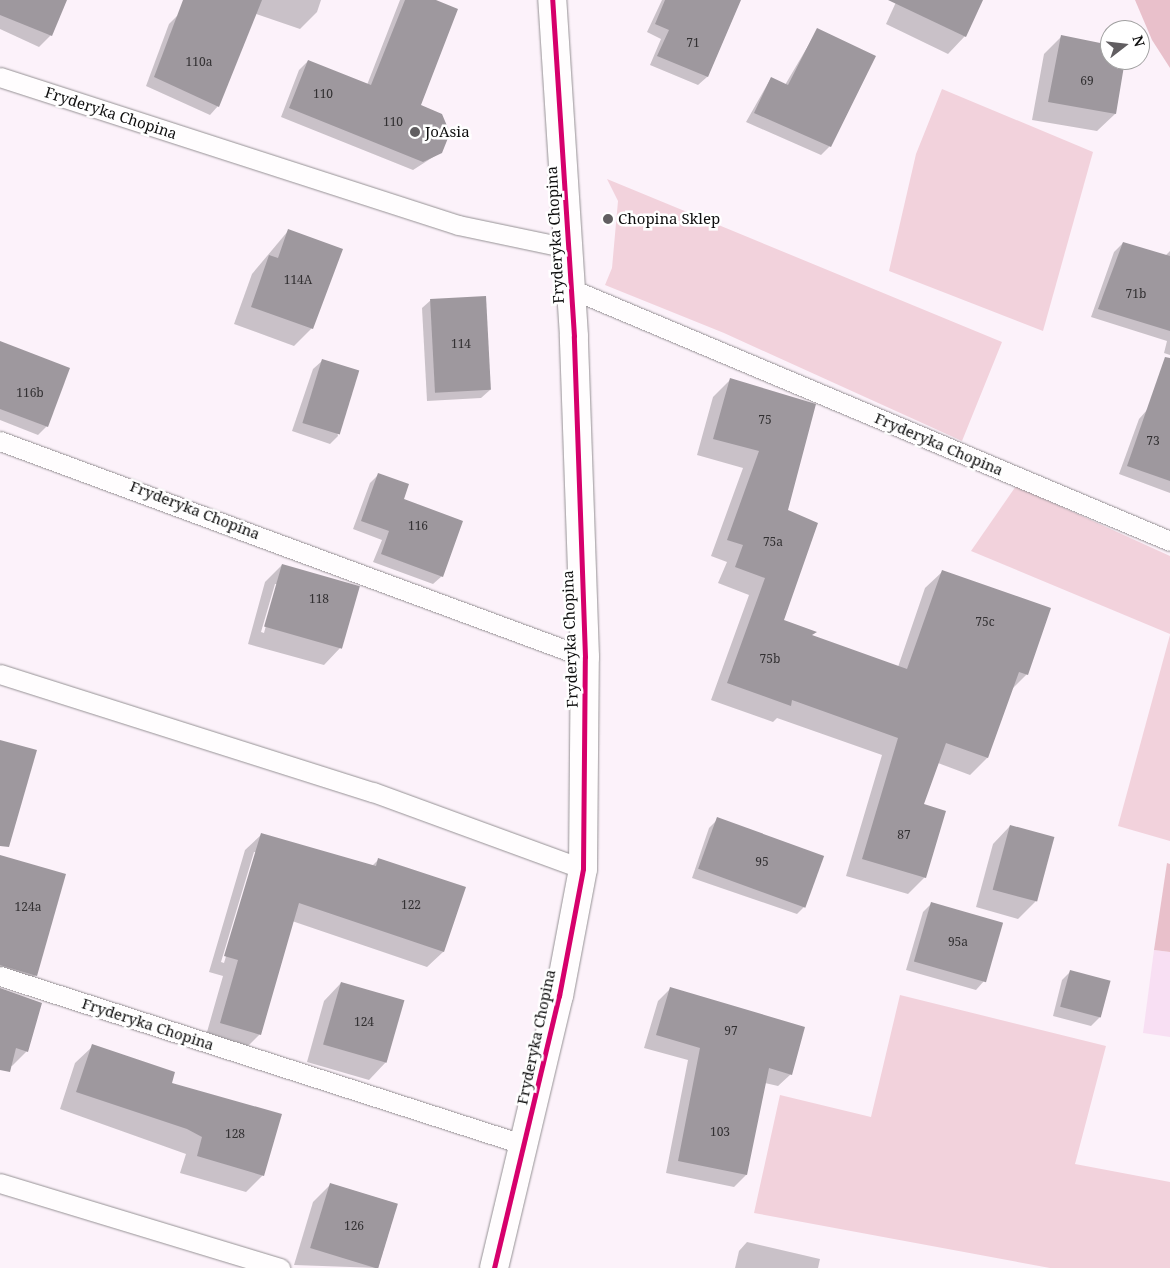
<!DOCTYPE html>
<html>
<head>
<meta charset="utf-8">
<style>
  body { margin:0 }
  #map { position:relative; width:1170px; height:1268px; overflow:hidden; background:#fcf2fa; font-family:"Noto Serif",serif }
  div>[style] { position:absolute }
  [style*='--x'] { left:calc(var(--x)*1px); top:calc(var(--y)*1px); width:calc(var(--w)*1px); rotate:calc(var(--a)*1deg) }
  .farmland>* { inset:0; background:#f8dff3 }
  .green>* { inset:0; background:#f2d2dc }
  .forest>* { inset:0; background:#e9c0cb }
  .shadow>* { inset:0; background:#0003 }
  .building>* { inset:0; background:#9e989e; transform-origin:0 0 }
  .roads { filter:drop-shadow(0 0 1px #959194) drop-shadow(0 0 1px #959194) }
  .service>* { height:19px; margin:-9.5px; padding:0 9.5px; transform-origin:9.5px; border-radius:9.5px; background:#fffdfe }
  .tertiary>* { height:28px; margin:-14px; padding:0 14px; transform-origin:14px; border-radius:14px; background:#fffdfe }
  .cycleway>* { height:5px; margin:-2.5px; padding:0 2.5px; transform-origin:2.5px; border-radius:2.5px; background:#d6006c }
  .dots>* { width:14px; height:14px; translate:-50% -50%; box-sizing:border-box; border:2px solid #fff; border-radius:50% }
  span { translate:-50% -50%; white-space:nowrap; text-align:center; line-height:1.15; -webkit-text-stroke:5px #fff; paint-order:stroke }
  .number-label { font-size:12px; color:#323032 }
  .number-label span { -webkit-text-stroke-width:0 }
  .street-label { font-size:15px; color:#0e0e0e }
  .poi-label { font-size:15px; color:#0e0e0e }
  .left { translate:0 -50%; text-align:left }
  .north { position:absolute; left:1100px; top:20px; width:50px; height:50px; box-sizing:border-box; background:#fff; border:1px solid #9f9f9f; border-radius:50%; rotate:74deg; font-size:14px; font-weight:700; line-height:20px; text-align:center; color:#0e0e0e }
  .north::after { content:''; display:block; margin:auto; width:18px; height:22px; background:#615e61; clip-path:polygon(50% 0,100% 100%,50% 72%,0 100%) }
</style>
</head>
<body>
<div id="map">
  <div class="farmland">
    <div style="clip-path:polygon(1154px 950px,1170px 952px,1170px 1037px,1143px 1033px)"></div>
  </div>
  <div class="green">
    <div style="clip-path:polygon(942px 89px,1093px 152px,1043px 331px,889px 271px,916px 154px)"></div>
    <div style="clip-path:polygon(607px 179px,1002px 342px,962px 441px,724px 333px,605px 285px,612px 268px,618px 201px)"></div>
    <div style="clip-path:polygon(1016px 486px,1170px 556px,1170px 634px,971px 551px)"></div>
    <div style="clip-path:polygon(1170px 635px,1170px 841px,1118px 826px)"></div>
    <div style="clip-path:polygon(900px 995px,1106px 1046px,1075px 1164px,1170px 1182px,1170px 1268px,1050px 1268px,754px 1213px,780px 1095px,871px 1117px)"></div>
  </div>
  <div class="forest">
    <div style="clip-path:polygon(1135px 0,1170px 0,1170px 68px,1152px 40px)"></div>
    <div style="clip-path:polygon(1167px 863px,1170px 864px,1170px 952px,1154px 950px)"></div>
  </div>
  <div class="shadow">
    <div style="clip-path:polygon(0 0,65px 0,51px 35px,39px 47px,0 29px)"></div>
    <div style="clip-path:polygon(254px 0,321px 0,317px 12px,300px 29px,250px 12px)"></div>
    <div style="clip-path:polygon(400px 0,432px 0,420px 106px,441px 152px,413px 170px,281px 117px,299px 70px,308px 61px,367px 85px)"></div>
    <div style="clip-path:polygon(662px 0,740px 0,707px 77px,698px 85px,650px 65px,661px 39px,647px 32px)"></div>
    <div style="clip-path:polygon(897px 0,982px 0,965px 36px,948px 54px,886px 24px)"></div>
    <div style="clip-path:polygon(177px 16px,218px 106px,210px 115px,146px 86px,169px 24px)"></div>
    <div style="clip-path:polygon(818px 29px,830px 146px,821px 155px,746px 122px,771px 78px,785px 85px)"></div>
    <div style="clip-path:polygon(1061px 37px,1110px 46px,1110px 60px,1124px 60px,1115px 114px,1097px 131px,1032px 120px,1044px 54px)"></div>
    <div style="clip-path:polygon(288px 231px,312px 328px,294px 346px,234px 324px,252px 274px)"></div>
    <div style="clip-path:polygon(1123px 243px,1165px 256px,1170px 251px,1170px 355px,1164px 353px,1167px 341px,1091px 317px,1114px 252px)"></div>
    <div style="clip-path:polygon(431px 300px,490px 390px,481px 398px,427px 401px,422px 308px)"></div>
    <div style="clip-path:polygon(0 342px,47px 426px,38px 435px,0 420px)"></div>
    <div style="clip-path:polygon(322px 361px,338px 436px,330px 444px,292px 431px,313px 369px)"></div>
    <div style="clip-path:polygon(730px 380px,786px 511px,782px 621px,810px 636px,898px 667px,925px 588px,942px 572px,1027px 674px,1012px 689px,987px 758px,970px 775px,938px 763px,922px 805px,925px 877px,908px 894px,846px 876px,882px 755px,777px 718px,773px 722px,711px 700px,749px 595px,718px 583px,727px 562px,711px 556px,743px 468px,697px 455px,713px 397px)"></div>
    <div style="clip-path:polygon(1147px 410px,1170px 419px,1170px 493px,1119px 474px,1139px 419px)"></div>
    <div style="clip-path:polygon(379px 474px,403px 500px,442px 576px,433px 584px,373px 562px,382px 540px,353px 529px,370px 483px)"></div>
    <div style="clip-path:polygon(evenodd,282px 565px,341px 647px,324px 665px,248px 644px,265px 582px,282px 565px,275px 584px,277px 584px,264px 633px,261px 632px,275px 584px)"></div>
    <div style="clip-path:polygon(718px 819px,805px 906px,797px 914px,692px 878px,709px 828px)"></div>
    <div style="clip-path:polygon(1010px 826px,1036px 901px,1018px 919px,976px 907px,993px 844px)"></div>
    <div style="clip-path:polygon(evenodd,261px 835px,372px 866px,379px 859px,464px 888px,443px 952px,427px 967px,292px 921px,260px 1034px,244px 1050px,205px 1039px,223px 976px,209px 972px,245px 850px,261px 835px,254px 852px,257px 852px,224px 963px,221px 962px,254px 852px)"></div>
    <div style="clip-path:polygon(0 857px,36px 975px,21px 990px,0 983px)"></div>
    <div style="clip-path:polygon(932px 903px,984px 981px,976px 990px,906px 970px,923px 912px)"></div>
    <div style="clip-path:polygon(1070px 972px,1100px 1017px,1091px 1026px,1053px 1016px,1062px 980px)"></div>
    <div style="clip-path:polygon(341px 983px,386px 1062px,369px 1080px,307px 1062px,324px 1001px)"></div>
    <div style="clip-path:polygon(0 989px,27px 1051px,12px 1066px,0 1062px)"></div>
    <div style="clip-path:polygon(670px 989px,791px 1074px,778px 1086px,765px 1083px,746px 1175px,734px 1187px,666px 1173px,688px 1060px,644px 1048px,658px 1001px)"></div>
    <div style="clip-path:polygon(93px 1046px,170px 1084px,263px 1175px,246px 1192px,180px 1173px,186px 1154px,60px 1109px,75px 1063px)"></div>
    <div style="clip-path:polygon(331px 1184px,397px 1204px,378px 1268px,294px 1265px,313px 1202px)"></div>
    <div style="clip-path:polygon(747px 1242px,820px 1259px,818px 1268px,735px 1268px,739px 1251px)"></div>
  </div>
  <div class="building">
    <div style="clip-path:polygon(0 0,67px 0,52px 36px,0 15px)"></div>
    <div style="clip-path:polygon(183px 0,262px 0,219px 107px,154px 77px)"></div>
    <div style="clip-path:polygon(405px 0,436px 0,458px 9px,421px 105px,442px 114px,450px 133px,442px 153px,423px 162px,289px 108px,308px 60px,371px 85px)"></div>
    <div style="clip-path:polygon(665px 0,741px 0,708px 77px,657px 56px,669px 30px,655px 24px)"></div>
    <div style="clip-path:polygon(888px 0,983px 0,966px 37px)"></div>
    <div style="clip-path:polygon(817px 28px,876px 56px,831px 147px,754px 113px,771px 77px,788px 85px)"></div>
    <div style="clip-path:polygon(1061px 35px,1110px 45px,1110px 60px,1125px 60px,1116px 114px,1048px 102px)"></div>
    <div style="clip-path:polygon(288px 229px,343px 249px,313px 329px,251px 307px,269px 255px,278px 258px)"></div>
    <div style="clip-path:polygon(1123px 242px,1170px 256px,1170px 331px,1098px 309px)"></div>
    <div style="left:486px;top:296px;width:94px;height:56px;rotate:87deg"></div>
    <div style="clip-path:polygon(0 341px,70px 368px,48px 427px,0 409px)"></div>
    <div style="clip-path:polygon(1165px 357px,1170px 358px,1170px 481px,1127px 466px)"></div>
    <div style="left:322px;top:359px;width:39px;height:67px;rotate:17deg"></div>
    <div style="clip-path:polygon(730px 378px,816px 404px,788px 510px,818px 523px,784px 620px,817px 632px,812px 635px,907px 669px,942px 570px,1051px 608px,1028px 675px,1019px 672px,988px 758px,946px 743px,924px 804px,946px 811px,926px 878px,862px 859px,898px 738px,792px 700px,791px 706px,727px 683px,765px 578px,735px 567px,743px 545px,727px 540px,759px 451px,713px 439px)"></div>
    <div style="clip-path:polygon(378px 473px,409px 484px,404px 499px,463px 521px,443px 577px,381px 554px,389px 531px,361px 521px)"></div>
    <div style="left:282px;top:564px;width:81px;height:65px;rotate:16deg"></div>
    <div style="clip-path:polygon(0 740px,37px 750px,9px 847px,0 846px)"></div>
    <div style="left:717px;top:817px;width:114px;height:55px;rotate:20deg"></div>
    <div style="left:1010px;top:825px;width:46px;height:67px;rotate:15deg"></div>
    <div style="clip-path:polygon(261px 833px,376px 866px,378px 858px,466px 887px,444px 952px,299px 903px,261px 1035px,220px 1023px,238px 960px,224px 956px)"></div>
    <div style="clip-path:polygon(0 855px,66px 874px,37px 976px,0 965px)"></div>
    <div style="left:931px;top:902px;width:75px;height:62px;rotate:16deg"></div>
    <div style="left:1070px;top:970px;width:42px;height:38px;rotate:15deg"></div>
    <div style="left:341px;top:982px;width:66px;height:65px;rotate:16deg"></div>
    <div style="clip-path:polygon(670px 987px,805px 1027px,792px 1075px,769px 1068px,747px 1175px,678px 1161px,700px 1048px,656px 1035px)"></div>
    <div style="clip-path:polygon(0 988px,42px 1003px,28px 1052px,16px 1048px,10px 1072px,0 1070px)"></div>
    <div style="clip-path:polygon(92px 1044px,175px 1072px,172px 1083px,282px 1114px,264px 1176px,197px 1156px,202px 1137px,187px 1129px,76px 1092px)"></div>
    <div style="left:330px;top:1183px;width:71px;height:68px;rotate:17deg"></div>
  </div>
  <div class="roads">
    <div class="service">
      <div style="--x:0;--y:77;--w:481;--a:17.9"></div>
      <div style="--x:458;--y:225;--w:112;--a:11.8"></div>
      <div style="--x:569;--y:288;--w:652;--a:22.83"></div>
      <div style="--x:0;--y:441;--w:624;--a:20.27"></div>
      <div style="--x:0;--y:674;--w:391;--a:17.6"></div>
      <div style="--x:373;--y:792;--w:224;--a:20.1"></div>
      <div style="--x:0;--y:976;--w:552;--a:17.84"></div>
      <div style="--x:0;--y:1183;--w:293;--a:16.9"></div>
    </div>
    <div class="tertiary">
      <div style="--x:494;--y:1268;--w:280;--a:-76.6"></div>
      <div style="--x:559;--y:996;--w:129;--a:-79.3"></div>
      <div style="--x:583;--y:869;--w:212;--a:-89.5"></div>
      <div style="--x:585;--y:657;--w:321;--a:-92"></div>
      <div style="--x:574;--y:336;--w:337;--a:-93.7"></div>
    </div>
  </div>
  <div class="cycleway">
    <div style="--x:494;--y:1268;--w:280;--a:-76.6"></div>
    <div style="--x:559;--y:996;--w:129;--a:-79.3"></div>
    <div style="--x:583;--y:869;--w:212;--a:-89.5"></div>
    <div style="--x:585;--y:657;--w:321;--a:-92"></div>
    <div style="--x:574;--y:336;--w:337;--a:-93.7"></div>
  </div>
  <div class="dots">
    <div style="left:415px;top:132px;background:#615e61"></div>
    <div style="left:608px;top:219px;background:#615e61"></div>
  </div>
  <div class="number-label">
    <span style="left:693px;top:43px">71</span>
    <span style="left:199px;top:62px">110a</span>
    <span style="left:1087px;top:81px">69</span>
    <span style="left:323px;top:94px">110</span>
    <span style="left:393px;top:122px">110</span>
    <span style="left:298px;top:280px">114A</span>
    <span style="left:1136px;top:294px">71b</span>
    <span style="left:461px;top:344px">114</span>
    <span style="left:30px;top:393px">116b</span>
    <span style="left:765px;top:420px">75</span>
    <span style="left:1153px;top:441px">73</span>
    <span style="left:418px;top:526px">116</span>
    <span style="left:773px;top:542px">75a</span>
    <span style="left:319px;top:599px">118</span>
    <span style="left:985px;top:622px">75c</span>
    <span style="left:770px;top:659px">75b</span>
    <span style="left:904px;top:835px">87</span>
    <span style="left:762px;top:862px">95</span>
    <span style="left:411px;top:905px">122</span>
    <span style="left:28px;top:907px">124a</span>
    <span style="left:958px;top:942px">95a</span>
    <span style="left:364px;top:1022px">124</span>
    <span style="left:731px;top:1031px">97</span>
    <span style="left:720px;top:1132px">103</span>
    <span style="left:235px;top:1134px">128</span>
    <span style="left:354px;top:1226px">126</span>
  </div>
  <div class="street-label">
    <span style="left:111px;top:113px;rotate:18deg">Fryderyka Chopina</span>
    <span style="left:555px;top:235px;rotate:-93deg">Fryderyka Chopina</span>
    <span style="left:939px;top:444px;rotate:23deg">Fryderyka Chopina</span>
    <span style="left:195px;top:510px;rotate:21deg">Fryderyka Chopina</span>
    <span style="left:570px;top:639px;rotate:-92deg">Fryderyka Chopina</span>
    <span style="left:148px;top:1024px;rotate:18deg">Fryderyka Chopina</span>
    <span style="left:536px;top:1037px;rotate:-78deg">Fryderyka Chopina</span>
  </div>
  <div class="poi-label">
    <span class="left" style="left:425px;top:132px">JoAsia</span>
    <span class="left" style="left:618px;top:219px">Chopina Sklep</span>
  </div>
  <div class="north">N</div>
</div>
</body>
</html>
